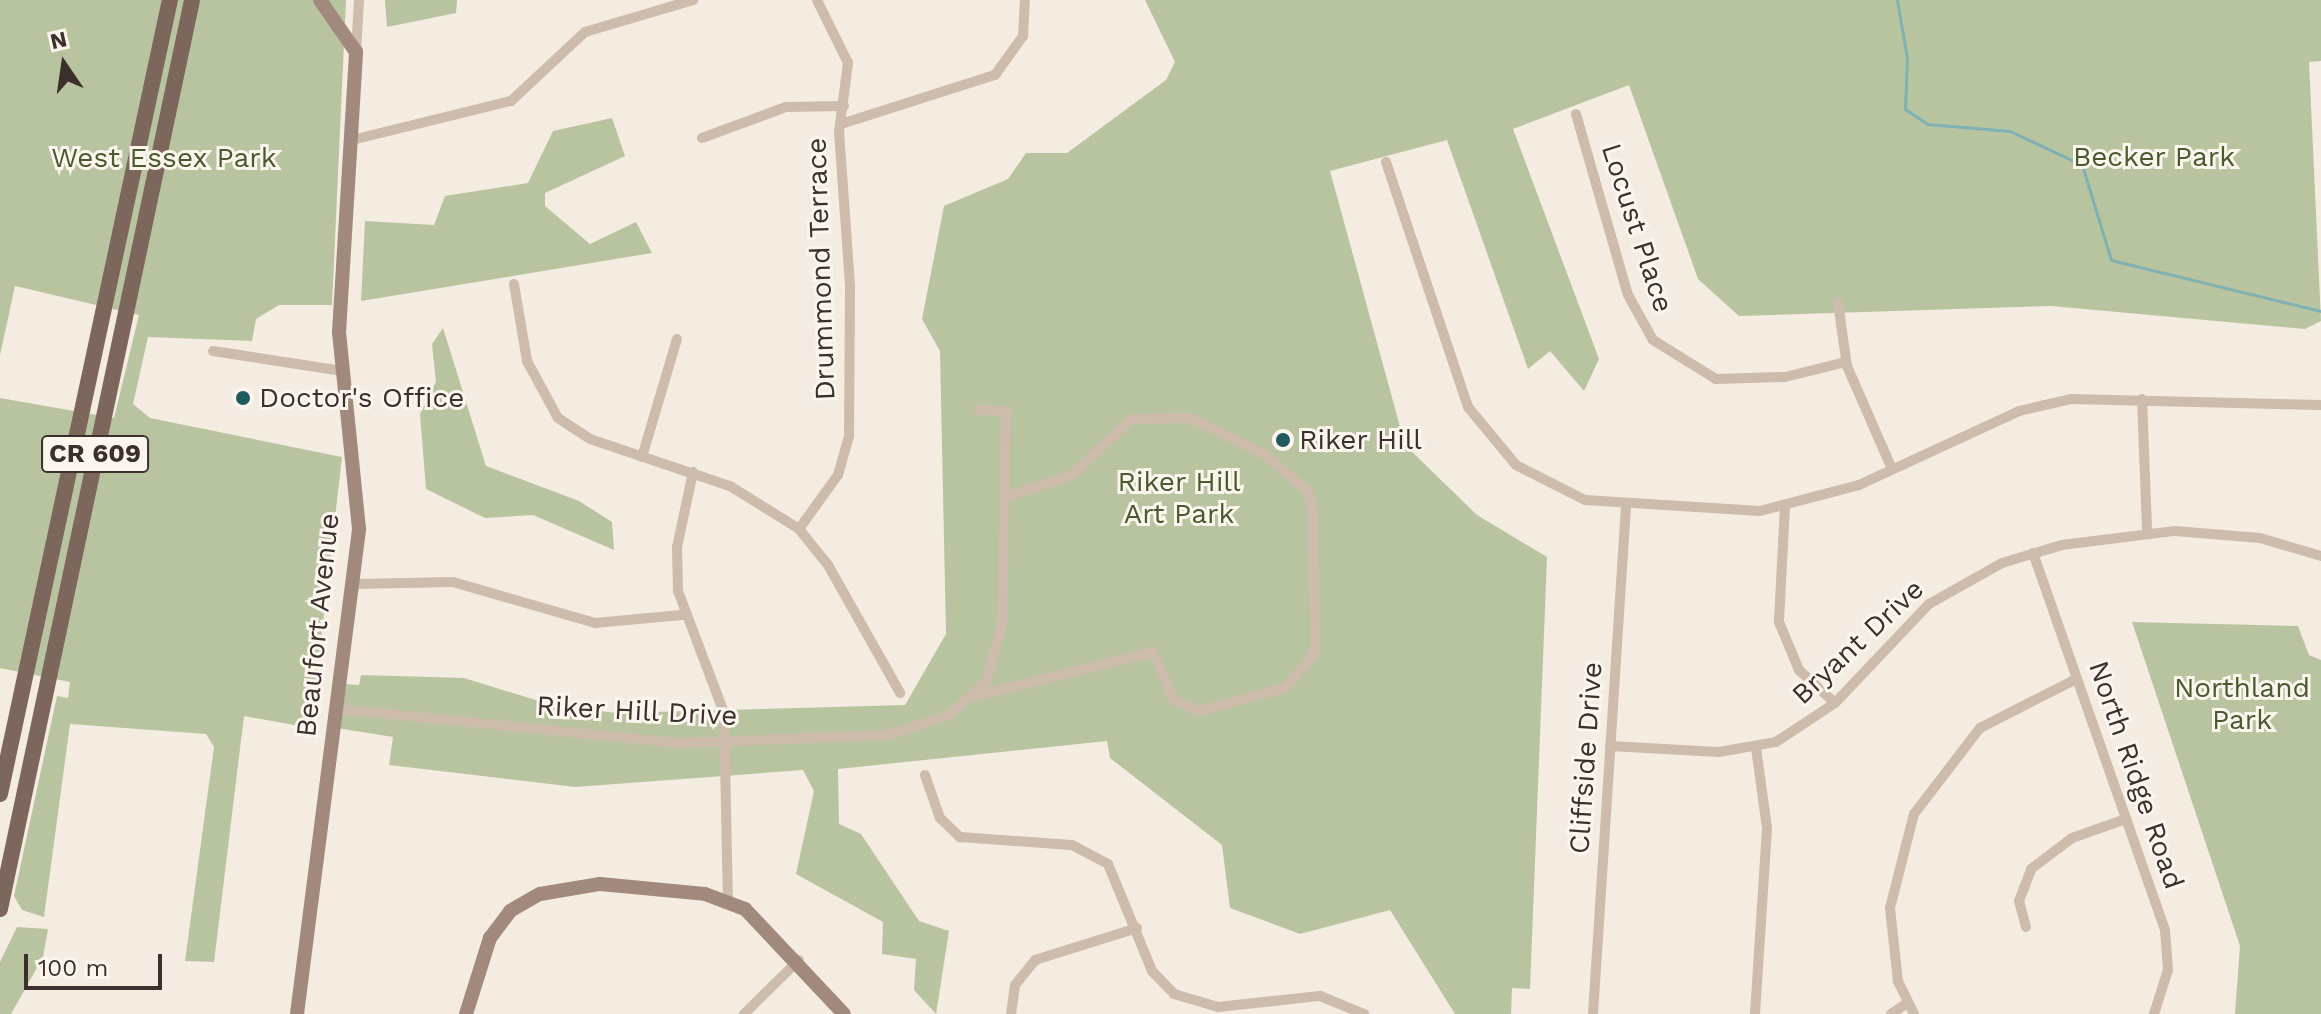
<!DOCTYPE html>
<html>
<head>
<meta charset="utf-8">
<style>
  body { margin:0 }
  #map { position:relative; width:2321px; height:1014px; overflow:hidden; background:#f4ebe1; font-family:"Work Sans",sans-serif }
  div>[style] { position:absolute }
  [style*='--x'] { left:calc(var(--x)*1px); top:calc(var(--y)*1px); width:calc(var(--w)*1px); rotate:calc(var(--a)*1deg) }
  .green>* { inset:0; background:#b8c4a0 }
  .stream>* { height:3px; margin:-1.5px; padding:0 1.5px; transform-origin:1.5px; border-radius:1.5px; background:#7fb0b2 }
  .street>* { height:10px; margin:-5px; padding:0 5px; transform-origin:5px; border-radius:5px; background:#cdbbac }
  .secondary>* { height:14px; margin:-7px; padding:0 7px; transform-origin:7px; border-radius:7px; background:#a18a7d }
  .primary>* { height:16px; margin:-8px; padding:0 8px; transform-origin:8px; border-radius:8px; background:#7d675c }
  .dots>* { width:22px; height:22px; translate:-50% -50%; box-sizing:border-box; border:4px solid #fbf5ee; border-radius:50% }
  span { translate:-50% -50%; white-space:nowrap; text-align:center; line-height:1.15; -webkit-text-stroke:6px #fbf5ee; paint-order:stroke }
  .shield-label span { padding:2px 6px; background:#fbf5ee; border:2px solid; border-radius:6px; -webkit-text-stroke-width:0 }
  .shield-label { font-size:26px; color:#3b302b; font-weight:700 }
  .park-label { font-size:28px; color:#4a5a2e }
  .street-label { font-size:28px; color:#3b302b }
  .poi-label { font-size:28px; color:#3b302b }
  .left { translate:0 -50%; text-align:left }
  .north { position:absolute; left:24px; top:24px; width:80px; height:80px; -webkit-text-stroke:6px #fbf5ee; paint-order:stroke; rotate:347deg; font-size:22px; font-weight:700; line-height:32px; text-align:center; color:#3b302b }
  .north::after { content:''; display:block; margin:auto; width:28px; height:36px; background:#3b302b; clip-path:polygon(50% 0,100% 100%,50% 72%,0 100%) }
  .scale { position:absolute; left:24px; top:954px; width:138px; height:36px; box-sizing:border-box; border:4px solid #3b302b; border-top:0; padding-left:10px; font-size:24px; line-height:28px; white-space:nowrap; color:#3b302b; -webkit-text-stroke:6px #fbf5ee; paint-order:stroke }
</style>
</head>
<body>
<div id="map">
  <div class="green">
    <div style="clip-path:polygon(0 0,346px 0,332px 305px,279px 305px,256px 319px,252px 341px,148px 337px,133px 404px,150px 418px,342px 457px,311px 728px,244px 716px,214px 962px,185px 961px,214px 747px,206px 734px,70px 724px,44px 917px,22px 910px,14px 896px,57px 696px,68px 698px,70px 682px,0 668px,0 398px,114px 418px,139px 315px,15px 286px,0 355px)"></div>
    <div style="clip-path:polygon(385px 0,457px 0,456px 13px,387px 27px)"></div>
    <div style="clip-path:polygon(1145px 0,2321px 0,2321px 61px,2309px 62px,2321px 321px,2305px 329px,2051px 306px,1739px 316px,1698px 279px,1629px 85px,1513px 129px,1599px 359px,1584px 391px,1550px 351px,1528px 369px,1447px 140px,1330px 171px,1405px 445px,1477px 515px,1547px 557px,1530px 989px,1512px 988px,1511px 1014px,1455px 1014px,1390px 910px,1300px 934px,1230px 908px,1222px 845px,1110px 758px,1107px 741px,838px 769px,839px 824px,861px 834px,919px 921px,949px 931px,936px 1014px,914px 990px,916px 959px,882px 954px,883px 922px,796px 874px,814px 791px,803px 770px,575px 787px,389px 765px,393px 737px,337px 728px,344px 684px,359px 685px,361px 675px,464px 678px,555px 706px,617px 713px,905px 705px,946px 634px,940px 351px,922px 319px,944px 206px,1008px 179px,1026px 153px,1067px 153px,1166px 80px,1175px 62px)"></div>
    <div style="clip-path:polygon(612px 118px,625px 156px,545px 193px,545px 206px,590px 244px,636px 222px,652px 253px,361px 301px,365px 221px,434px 225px,445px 196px,528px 183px,553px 131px)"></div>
    <div style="clip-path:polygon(443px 328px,486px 466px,579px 501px,612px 522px,614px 550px,533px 515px,485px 518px,426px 489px,420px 414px,436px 382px,432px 344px)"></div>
    <div style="clip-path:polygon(2132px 622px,2298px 626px,2309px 655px,2321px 660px,2321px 1014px,2235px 1014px,2240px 946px)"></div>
    <div style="clip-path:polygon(17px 927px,48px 929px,43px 957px,11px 1014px,0 1014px,0 962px)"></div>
  </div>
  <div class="stream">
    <div style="--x:1897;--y:0;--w:59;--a:80.2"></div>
    <div style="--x:1907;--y:58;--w:51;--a:92.2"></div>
    <div style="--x:1905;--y:109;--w:27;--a:34"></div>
    <div style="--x:1927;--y:124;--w:83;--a:4.8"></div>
    <div style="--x:2010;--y:131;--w:80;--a:25.3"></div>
    <div style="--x:2082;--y:165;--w:99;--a:73"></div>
    <div style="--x:2111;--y:260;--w:216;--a:13.7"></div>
  </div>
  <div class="street">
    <div style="--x:356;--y:52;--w:52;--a:-86.7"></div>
    <div style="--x:1576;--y:114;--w:188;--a:74"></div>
    <div style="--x:1628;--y:295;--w:51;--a:60.9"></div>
    <div style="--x:1653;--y:340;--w:74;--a:31.8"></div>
    <div style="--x:1716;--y:379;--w:69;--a:-1.7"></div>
    <div style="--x:1785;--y:377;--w:63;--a:-13.8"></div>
    <div style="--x:841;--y:124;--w:162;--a:-17.7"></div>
    <div style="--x:995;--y:75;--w:48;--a:-54.3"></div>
    <div style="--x:1023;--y:36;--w:36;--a:-87"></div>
    <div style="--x:702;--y:138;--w:90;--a:-20.3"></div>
    <div style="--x:786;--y:107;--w:58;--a:-1"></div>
    <div style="--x:352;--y:140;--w:164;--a:-13.8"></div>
    <div style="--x:511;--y:101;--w:101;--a:-43"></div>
    <div style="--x:585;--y:32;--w:113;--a:-16.5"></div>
    <div style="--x:1386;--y:162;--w:258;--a:71.5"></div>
    <div style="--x:1468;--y:407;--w:75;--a:50.4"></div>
    <div style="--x:1516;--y:465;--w:77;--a:26.9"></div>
    <div style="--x:1585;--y:500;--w:175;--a:3.6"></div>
    <div style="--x:1760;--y:511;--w:102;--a:-14.7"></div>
    <div style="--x:1859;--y:485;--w:176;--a:-24.8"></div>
    <div style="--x:2019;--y:411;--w:53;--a:-13"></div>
    <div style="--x:2071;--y:399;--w:250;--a:1.4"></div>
    <div style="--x:514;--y:284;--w:78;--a:80.4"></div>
    <div style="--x:527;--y:361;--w:65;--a:61.5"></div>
    <div style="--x:558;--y:418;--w:38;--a:33"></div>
    <div style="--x:590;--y:439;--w:148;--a:18.6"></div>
    <div style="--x:730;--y:486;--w:81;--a:31.9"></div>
    <div style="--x:799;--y:529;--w:46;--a:51.1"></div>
    <div style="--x:828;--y:565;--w:147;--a:60.6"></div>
    <div style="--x:1838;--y:303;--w:64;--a:81.9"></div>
    <div style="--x:1847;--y:366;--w:112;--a:66.4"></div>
    <div style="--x:213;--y:351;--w:131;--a:8.8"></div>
    <div style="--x:2142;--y:399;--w:133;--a:87.8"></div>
    <div style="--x:642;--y:457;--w:123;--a:-73.5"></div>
    <div style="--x:693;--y:472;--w:77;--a:102"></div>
    <div style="--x:677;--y:547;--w:44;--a:88.7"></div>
    <div style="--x:678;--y:591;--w:130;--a:69.3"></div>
    <div style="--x:724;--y:713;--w:187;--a:88.8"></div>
    <div style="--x:1785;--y:506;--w:116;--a:93"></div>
    <div style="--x:1779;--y:622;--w:52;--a:67.4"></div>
    <div style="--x:1799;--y:670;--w:49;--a:42.5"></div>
    <div style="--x:799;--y:529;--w:67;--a:-54.2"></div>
    <div style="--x:838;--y:475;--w:41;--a:-74.2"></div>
    <div style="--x:849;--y:436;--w:151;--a:-89.6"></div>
    <div style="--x:850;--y:285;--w:153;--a:-94.1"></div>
    <div style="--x:839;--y:132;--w:70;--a:-82.6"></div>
    <div style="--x:848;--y:63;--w:70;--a:-116.2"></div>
    <div style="--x:2033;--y:553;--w:399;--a:70.7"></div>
    <div style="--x:2165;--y:930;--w:40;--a:85.7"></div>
    <div style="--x:2168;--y:970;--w:46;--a:107.7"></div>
    <div style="--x:354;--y:584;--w:99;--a:-1.2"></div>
    <div style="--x:453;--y:582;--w:148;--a:16.1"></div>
    <div style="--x:595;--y:623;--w:87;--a:-5.3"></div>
    <div style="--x:975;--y:696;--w:183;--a:-13.9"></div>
    <div style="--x:1153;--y:652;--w:52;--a:66.4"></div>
    <div style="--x:1174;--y:700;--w:27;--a:24"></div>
    <div style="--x:1199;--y:711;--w:89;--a:-15"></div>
    <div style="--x:1285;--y:688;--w:46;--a:-49.4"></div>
    <div style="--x:1315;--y:653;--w:141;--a:-90.8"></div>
    <div style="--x:1313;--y:512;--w:22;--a:-103"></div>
    <div style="--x:1308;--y:491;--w:57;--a:-139.9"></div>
    <div style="--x:1264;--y:454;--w:82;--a:-154.1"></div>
    <div style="--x:1190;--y:418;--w:58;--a:179"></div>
    <div style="--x:1132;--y:419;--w:82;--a:137"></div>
    <div style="--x:1072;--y:475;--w:71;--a:161.8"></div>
    <div style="--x:337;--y:709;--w:344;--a:5.7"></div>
    <div style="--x:679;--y:743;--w:209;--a:-2.2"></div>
    <div style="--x:888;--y:735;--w:64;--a:-18.2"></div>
    <div style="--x:949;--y:715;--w:52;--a:-42.6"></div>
    <div style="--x:987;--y:680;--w:59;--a:-75.3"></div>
    <div style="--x:1002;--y:623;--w:212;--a:-88.9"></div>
    <div style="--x:1006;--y:411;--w:27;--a:-178"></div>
    <div style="--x:1610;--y:746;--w:109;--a:3.2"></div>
    <div style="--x:1719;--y:752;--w:58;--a:-10"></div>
    <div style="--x:1776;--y:742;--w:71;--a:-33.5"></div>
    <div style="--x:1835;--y:703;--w:137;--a:-46.5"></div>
    <div style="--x:1929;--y:604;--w:84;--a:-29.3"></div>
    <div style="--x:2002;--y:563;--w:63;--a:-16.7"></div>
    <div style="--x:2062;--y:545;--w:114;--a:-7.1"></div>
    <div style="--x:2175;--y:531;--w:85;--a:4.7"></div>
    <div style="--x:2260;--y:538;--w:64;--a:16.4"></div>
    <div style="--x:925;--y:775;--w:46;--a:70.8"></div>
    <div style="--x:940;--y:818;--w:28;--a:44"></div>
    <div style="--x:960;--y:837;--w:112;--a:4.1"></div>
    <div style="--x:1072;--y:845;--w:41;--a:27.8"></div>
    <div style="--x:1108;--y:864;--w:116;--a:67.6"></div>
    <div style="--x:1152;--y:971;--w:32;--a:46"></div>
    <div style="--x:1174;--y:994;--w:46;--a:16.5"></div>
    <div style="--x:1218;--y:1007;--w:103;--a:-6.2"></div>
    <div style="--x:1320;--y:996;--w:48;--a:22.2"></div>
    <div style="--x:2026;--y:927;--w:27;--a:-105"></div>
    <div style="--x:2019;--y:901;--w:34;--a:-69"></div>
    <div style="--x:2031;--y:869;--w:51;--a:-37.1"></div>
    <div style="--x:2072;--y:838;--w:57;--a:-19.4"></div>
    <div style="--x:744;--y:1014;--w:77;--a:-44.5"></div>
    <div style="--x:1011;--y:1014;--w:29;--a:-82"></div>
    <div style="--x:1015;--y:985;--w:32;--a:-51"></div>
    <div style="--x:1035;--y:960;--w:107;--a:-17.4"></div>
    <div style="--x:1593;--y:1014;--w:509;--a:-86.28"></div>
    <div style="--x:1755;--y:1014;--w:186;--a:-86.3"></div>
    <div style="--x:1767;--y:828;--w:81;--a:-97.8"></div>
    <div style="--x:1891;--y:1014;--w:18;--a:-34"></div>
    <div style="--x:1914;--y:1014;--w:37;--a:-116"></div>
    <div style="--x:1898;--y:981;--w:73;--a:-96.3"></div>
    <div style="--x:1890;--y:908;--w:97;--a:-75.7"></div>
    <div style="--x:1914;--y:814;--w:108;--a:-52.5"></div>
    <div style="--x:1980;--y:728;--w:108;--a:-27"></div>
  </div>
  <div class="secondary">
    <div style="--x:297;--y:1014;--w:489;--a:-82.7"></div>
    <div style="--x:359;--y:529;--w:198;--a:-95.8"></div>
    <div style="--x:339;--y:332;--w:281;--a:-86.5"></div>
    <div style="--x:356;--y:52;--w:63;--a:-124.7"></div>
    <div style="--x:466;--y:1014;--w:80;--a:-72.5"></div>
    <div style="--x:490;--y:938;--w:34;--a:-53"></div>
    <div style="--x:510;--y:911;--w:34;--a:-30"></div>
    <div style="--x:540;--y:894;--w:61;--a:-9.5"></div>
    <div style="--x:600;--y:884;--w:105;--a:5.4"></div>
    <div style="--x:705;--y:894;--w:43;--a:20.6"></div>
    <div style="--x:745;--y:909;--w:144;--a:46.7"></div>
  </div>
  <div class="primary">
    <div style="--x:0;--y:794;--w:812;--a:-77.92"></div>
    <div style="--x:0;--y:909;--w:929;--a:-78.07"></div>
  </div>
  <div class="dots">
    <div style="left:243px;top:398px;background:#1f5a5e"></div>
    <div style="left:1283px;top:440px;background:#1f5a5e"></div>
  </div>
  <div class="shield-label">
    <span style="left:95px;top:454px">CR 609</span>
  </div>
  <div class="park-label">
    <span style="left:2154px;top:157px">Becker Park</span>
    <span style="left:164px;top:158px">West Essex Park</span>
    <span style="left:1179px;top:498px">Riker Hill<br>Art Park</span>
    <span style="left:2242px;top:704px">Northland<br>Park</span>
  </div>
  <div class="street-label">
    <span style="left:1637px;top:228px;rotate:72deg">Locust Place</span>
    <span style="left:821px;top:269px;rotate:-92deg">Drummond Terrace</span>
    <span style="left:318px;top:625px;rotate:-84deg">Beaufort Avenue</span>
    <span style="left:1858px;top:642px;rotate:-43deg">Bryant Drive</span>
    <span style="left:637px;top:711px;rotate:3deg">Riker Hill Drive</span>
    <span style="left:1586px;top:758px;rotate:-86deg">Cliffside Drive</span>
    <span style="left:2136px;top:775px;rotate:71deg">North Ridge Road</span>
  </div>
  <div class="poi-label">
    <span class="left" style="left:259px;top:398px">Doctor's Office</span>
    <span class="left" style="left:1299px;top:440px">Riker Hill</span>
  </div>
  <div class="north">N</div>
  <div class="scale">100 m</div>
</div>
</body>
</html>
